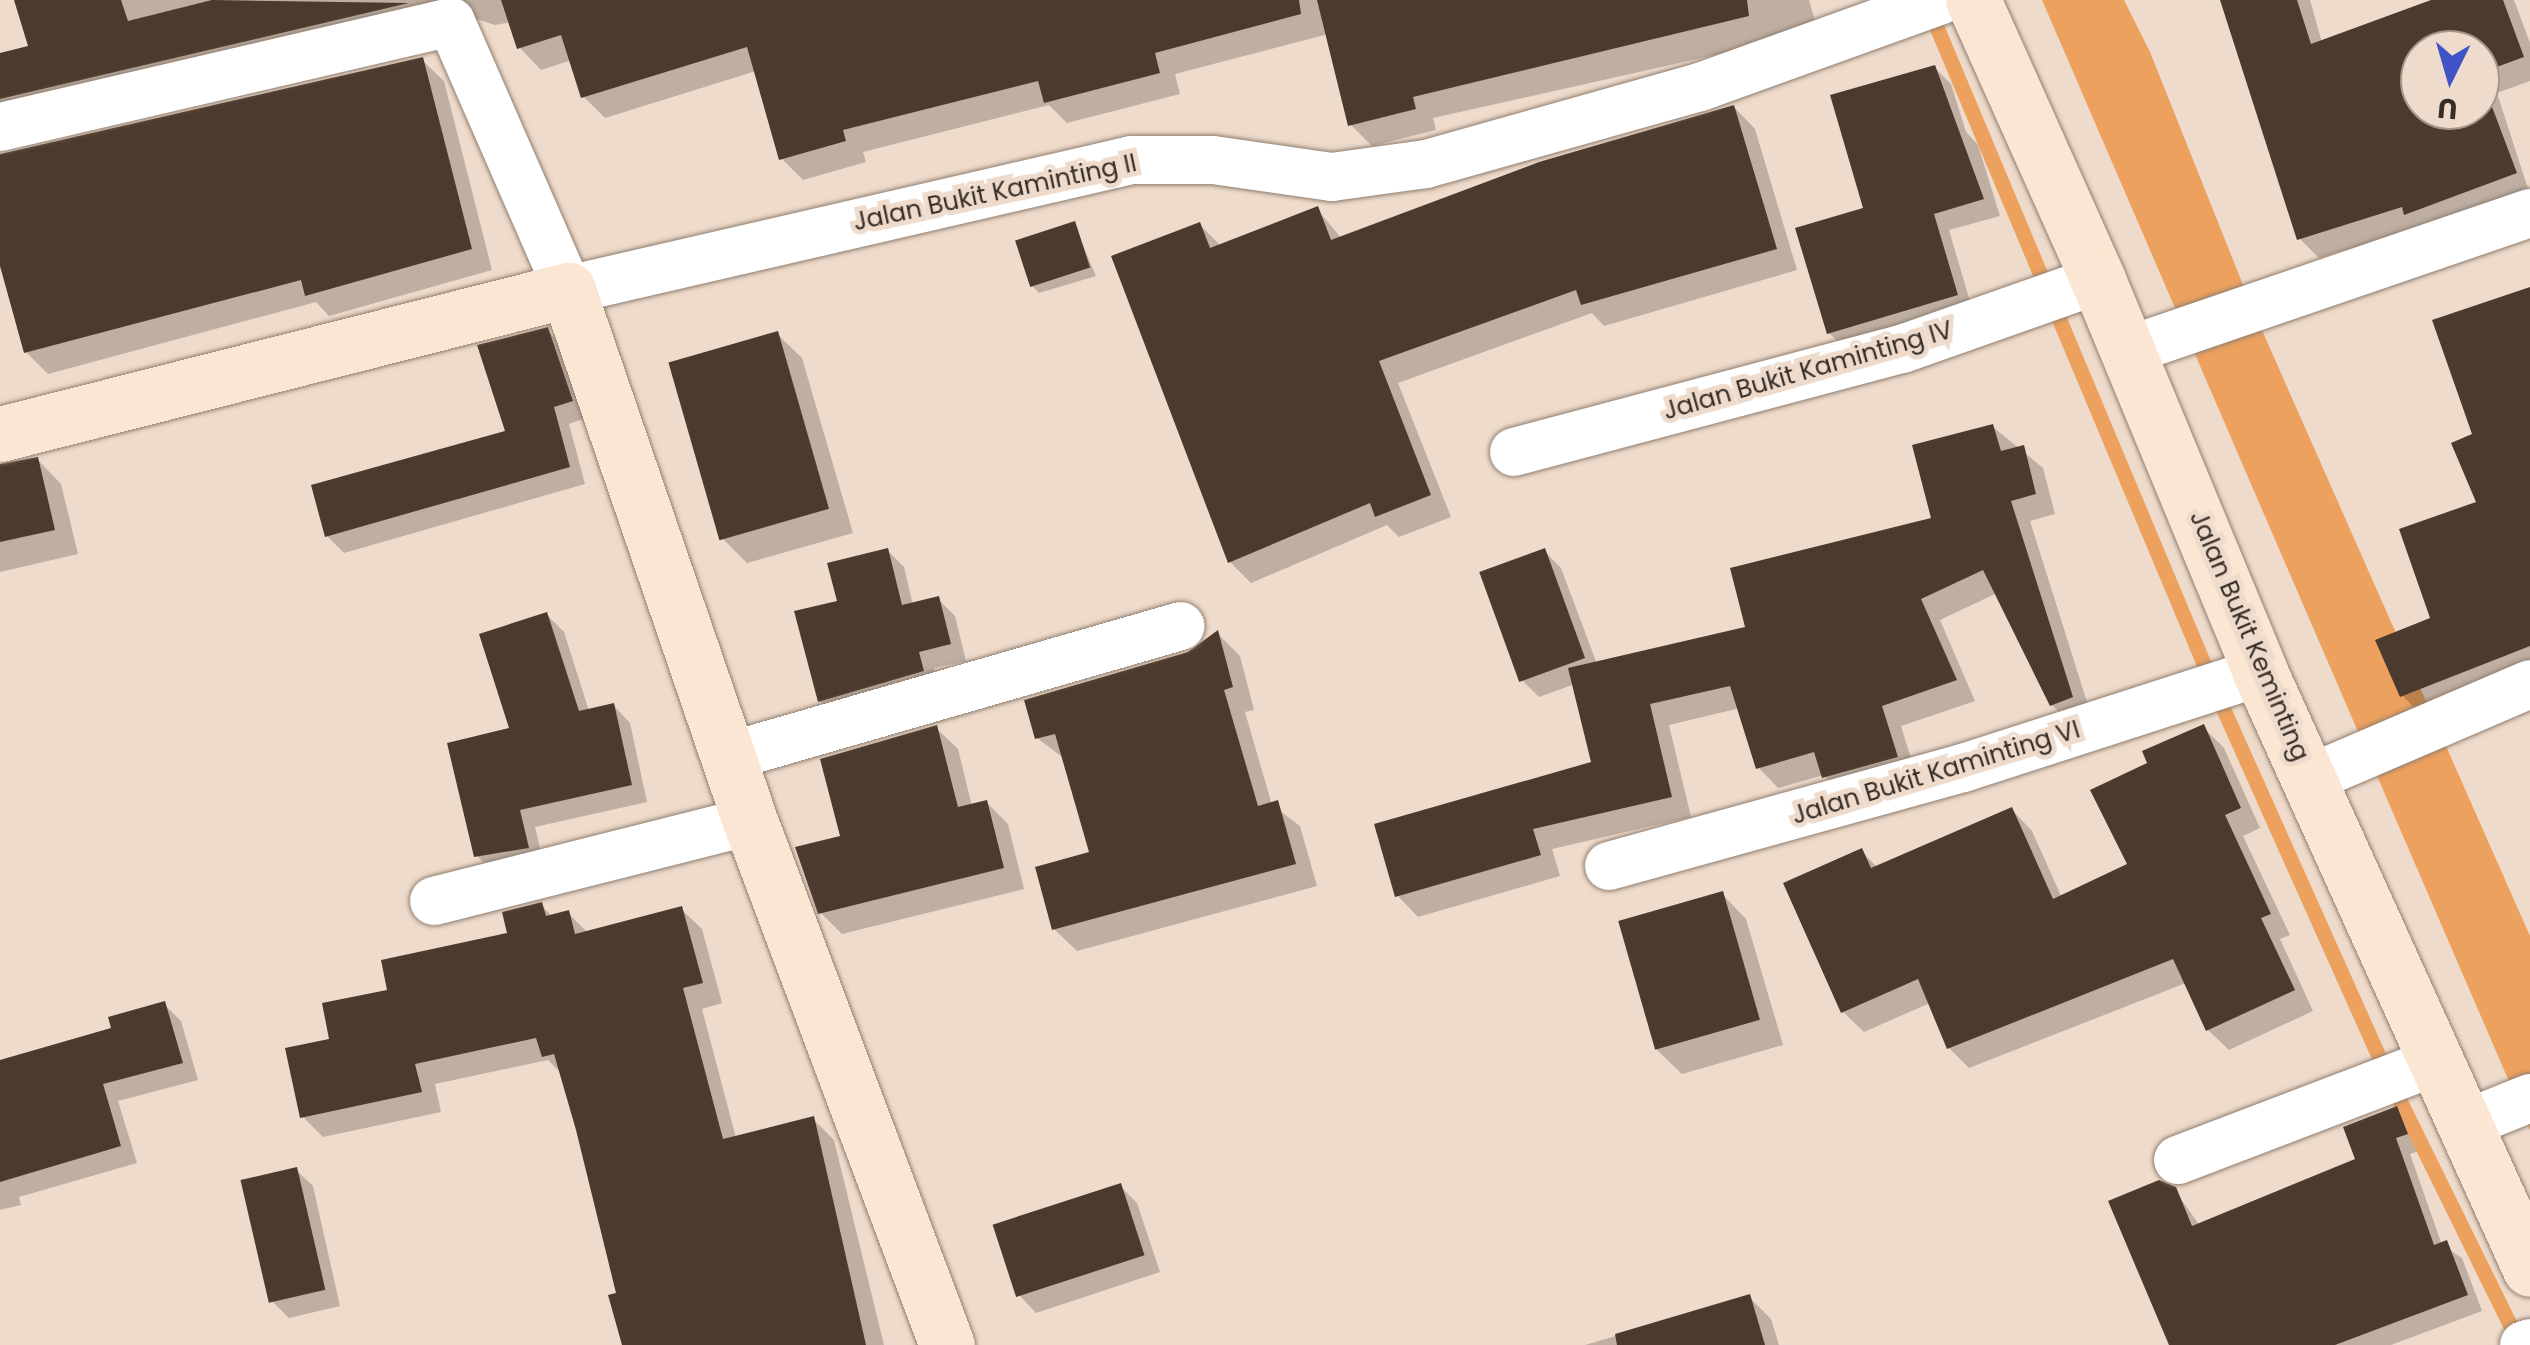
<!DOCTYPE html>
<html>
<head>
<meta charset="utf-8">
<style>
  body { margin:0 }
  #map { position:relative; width:2530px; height:1345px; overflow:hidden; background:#eedbcb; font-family:Poppins,sans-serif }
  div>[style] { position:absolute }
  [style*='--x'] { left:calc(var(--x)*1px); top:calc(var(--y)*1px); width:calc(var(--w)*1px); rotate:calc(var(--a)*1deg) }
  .water>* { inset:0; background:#eca15f }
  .shadow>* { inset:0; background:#0003 }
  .stream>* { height:15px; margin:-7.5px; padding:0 7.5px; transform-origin:7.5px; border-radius:7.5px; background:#eca15f }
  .building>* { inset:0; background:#4b3b2e; transform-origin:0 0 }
  .roads { filter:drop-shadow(0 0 2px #8f7d6f) drop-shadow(0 0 2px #8f7d6f) }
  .street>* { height:48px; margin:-24px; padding:0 24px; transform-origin:24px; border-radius:24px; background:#fff }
  .secondary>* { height:55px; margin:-27.5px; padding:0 27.5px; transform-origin:27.5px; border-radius:27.5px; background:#fbe6d3 }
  span { translate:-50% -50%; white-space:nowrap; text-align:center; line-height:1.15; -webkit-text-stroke:10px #eedbcb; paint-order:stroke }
  .street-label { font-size:25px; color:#362e28 }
  .north { position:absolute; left:2400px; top:30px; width:100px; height:100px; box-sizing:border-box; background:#eedbcb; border:2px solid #a4968a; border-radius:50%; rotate:185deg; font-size:28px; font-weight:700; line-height:40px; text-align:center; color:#362e28 }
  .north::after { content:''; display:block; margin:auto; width:35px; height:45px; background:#3f53c6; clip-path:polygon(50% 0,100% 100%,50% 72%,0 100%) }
</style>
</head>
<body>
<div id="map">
  <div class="water">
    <div style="clip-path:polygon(2042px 0,2124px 0,2150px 52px,2253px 310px,2530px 936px,2530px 1130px)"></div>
  </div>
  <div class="shadow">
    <div style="clip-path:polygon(16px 0,1809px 0,1818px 32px,1433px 118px,1436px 130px,1372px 146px,1350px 124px,1328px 34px,1175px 74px,1180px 94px,1067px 123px,1049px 105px,863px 152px,866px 162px,803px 180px,782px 159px,756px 71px,605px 118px,583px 96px,572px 60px,541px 70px,520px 48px,511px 22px,495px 25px,468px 16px,0 134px,0 56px,31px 48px)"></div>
    <div style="clip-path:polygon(evenodd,2223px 0,2310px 0,2322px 43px,2438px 0,2514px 0,2530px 43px,2530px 81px,2497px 93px,2530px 195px,2319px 258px,2299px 238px,2223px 0,2420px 50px,2480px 50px,2480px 110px,2420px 110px,2420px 50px)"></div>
    <div style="clip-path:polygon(422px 60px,444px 81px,492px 270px,329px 316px,316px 302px,48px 374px,26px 352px,0 266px,0 155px)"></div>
    <div style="clip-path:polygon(1934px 67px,1951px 84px,1966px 132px,1978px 145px,2000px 216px,1949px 230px,1973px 312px,1846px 349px,1829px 333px,1867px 209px)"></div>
    <div style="clip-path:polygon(1734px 107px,1755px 129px,1797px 270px,1604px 326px,1592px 313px,1398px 383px,1451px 517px,1399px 537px,1387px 525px,1251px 583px,1230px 562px,1199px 224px,1221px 246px,1317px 209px,1342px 239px)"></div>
    <div style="clip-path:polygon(1074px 224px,1096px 276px,1039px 293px,1031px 285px)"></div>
    <div style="clip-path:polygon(2530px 289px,2530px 667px,2418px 712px,2402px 695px,2479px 504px,2475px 436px)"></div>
    <div style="clip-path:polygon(547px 330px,564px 347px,588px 417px,569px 424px,585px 484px,344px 553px,327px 536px,508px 433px)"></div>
    <div style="clip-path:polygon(777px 334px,802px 358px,853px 533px,747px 563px,723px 539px)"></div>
    <div style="clip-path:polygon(1993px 427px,2043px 468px,2055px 514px,2030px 521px,2092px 718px,2072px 725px,2052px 705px,1997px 593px,1940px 620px,1975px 701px,1901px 726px,1917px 778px,1845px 798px,1824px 775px,1778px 788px,1758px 767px,1740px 708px,1669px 725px,1691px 817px,1552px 849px,1560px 876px,1418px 917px,1398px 896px,1594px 764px,1575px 684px,1539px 697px,1522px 680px,1544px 551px,1561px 568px,1597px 664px,1748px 629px,1934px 520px)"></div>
    <div style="clip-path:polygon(37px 459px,61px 484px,78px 554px,0 572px,0 468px)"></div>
    <div style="clip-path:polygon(887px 550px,904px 567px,913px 605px,938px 599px,955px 616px,966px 661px,934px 668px,939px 688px,837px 718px,820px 701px,840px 602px)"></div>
    <div style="clip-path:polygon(547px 615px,564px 632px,589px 711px,614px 706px,630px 723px,647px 802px,535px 827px,544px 865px,493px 872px,476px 855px)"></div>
    <div style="clip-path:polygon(1218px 634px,1240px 656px,1254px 710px,1245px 712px,1272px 805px,1300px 826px,1317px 886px,1077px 951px,1054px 929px,1093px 853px,1065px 759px,1037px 738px)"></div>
    <div style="clip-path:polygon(2203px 727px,2224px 748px,2260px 828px,2243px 836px,2290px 935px,2280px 939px,2313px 1011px,2229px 1050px,2208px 1030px,2186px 983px,1969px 1068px,1949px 1048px,1930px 1003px,1864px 1032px,1843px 1012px,1861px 851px,1878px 868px,2012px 810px,2032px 831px,2062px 898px,2130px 866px,2151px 764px)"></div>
    <div style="clip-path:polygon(936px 728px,958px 749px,972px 806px,986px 802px,1008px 824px,1024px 889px,842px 934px,820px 912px,843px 838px)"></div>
    <div style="clip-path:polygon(1722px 894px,1746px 919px,1783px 1045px,1682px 1074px,1657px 1050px)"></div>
    <div style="clip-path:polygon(541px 905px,553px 917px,568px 913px,589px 934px,681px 909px,702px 929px,722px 1003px,702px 1009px,736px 1138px,813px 1119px,834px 1140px,884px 1345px,624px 1345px,619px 1295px,563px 1075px,548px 1060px,435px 1084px,441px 1112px,323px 1137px,302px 1116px,332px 1041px,390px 992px,511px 935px)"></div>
    <div style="clip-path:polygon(164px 1004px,181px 1021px,198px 1080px,118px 1101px,137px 1163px,19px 1197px,21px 1205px,0 1210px,0 1069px,114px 1030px)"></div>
    <div style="clip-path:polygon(2396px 1109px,2422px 1150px,2410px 1154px,2442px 1245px,2462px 1258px,2482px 1311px,2391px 1345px,2172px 1345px,2174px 1189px,2200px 1226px,2358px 1160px)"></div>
    <div style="clip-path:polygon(296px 1170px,313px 1186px,340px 1306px,289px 1318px,272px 1301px)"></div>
    <div style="clip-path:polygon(1120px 1186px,1137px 1203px,1160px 1272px,1036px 1313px,1020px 1296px)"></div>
    <div style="clip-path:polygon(1749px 1297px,1771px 1319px,1779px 1345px,1585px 1345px)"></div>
  </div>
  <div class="stream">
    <div style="--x:1929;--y:9;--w:734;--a:67.24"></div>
    <div style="--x:2213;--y:686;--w:431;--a:65.9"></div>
    <div style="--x:2389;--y:1079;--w:292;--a:63.8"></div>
  </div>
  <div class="building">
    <div style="clip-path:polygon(14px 0,121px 0,128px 21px,212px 0,409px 3px,0 99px,0 53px,28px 46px)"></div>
    <div style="clip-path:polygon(501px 0,1299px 0,1301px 14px,1155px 53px,1160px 73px,1044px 103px,1038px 81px,843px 130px,846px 141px,779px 160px,747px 47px,581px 98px,561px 35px,517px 49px)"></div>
    <div style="clip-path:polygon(1317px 0,1747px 0,1749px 16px,1413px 97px,1416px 109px,1348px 126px)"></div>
    <div style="clip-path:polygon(2220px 0,2297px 0,2311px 44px,2431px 0,2503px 0,2524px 57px,2480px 73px,2480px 50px,2420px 50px,2420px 110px,2480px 110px,2480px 75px,2517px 173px,2404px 215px,2402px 207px,2297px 240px)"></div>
    <div style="clip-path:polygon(423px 57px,472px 249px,305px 296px,301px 280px,24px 353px,0 266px,0 154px)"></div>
    <div style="clip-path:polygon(1935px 65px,1984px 199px,1934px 214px,1958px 295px,1827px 334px,1795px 228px,1863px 208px,1830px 95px)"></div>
    <div style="clip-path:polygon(1734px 105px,1777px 249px,1581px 305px,1576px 290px,1379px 361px,1431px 495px,1375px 517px,1370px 503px,1228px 563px,1111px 256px,1200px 222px,1210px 248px,1318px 206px,1331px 240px,1539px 162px)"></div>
    <div style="left:1075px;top:221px;width:49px;height:63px;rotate:72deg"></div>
    <div style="clip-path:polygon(2530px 287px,2530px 646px,2400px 697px,2375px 640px,2430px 618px,2399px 529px,2476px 502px,2451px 443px,2472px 434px,2432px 320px)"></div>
    <div style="clip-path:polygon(548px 327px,573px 401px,554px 407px,570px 467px,325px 537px,311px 485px,505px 431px,477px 345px)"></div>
    <div style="left:778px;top:331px;width:185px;height:114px;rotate:74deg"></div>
    <div style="clip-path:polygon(1993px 424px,2001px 451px,2024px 445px,2036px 494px,2011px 501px,2073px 697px,2050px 706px,1983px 570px,1921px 599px,1957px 680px,1882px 706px,1898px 757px,1822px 778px,1814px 752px,1756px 769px,1730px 686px,1650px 704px,1672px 797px,1533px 829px,1541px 855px,1395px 897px,1374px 824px,1591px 762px,1568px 668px,1745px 627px,1730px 568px,1931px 518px,1912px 445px)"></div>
    <div style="clip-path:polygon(38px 457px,55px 530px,0 542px,0 464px)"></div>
    <div style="clip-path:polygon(888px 548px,902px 605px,939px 596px,951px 644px,919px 652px,924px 671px,818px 702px,794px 611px,837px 601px,827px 563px)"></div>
    <div style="left:1545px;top:548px;width:117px;height:70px;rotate:70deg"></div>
    <div style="clip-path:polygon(547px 612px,579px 711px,614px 703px,632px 785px,520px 810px,529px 848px,474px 857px,447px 743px,509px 728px,479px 634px)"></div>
    <div style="clip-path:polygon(1218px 630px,1233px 687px,1224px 690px,1258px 806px,1278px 800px,1296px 864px,1052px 930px,1035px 867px,1089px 852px,1055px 734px,1035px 739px,1024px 700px,1188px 652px)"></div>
    <div style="clip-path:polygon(2204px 724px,2241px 808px,2225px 815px,2271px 914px,2261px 918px,2295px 990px,2206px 1031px,2173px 959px,1947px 1049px,1918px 979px,1841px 1013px,1783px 883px,1862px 848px,1871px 868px,2012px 807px,2053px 899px,2127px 864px,2090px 790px,2147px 763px,2142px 751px)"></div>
    <div style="clip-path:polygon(937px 725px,958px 807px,987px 800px,1004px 868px,818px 914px,795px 847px,840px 836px,820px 759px)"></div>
    <div style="left:1723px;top:891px;width:134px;height:109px;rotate:74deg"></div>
    <div style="clip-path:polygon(542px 902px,546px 916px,569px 910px,575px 934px,682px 906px,703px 983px,683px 988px,723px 1139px,814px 1116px,866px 1345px,622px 1345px,608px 1295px,616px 1293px,576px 1130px,554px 1054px,542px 1057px,536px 1038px,415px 1064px,422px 1092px,300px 1118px,285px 1048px,329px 1039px,322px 1003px,387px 990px,381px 960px,507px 933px,502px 912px)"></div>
    <div style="clip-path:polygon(165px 1001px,183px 1063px,103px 1084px,121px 1146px,0 1182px,0 1060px,111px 1028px,108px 1017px)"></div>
    <div style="clip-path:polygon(2397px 1106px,2408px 1134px,2396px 1138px,2434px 1245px,2447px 1240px,2468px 1295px,2335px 1345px,2169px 1345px,2108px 1201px,2159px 1180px,2176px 1187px,2192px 1226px,2355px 1159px,2343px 1127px)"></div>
    <div style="left:297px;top:1167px;width:126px;height:58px;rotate:77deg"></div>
    <div style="left:1121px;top:1183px;width:76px;height:135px;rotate:72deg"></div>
    <div style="clip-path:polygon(1750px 1294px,1765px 1345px,1617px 1345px,1615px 1334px)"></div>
  </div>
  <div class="roads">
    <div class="street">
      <div style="--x:0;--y:127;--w:463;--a:-13.1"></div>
      <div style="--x:451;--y:22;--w:292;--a:66.4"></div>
      <div style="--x:568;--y:290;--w:579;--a:-12.98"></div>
      <div style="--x:1132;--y:160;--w:81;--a:0"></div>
      <div style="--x:1213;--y:160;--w:120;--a:8.1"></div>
      <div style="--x:1332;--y:177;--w:95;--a:-7.9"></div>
      <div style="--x:1426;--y:164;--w:285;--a:-15.7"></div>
      <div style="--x:1700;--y:87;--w:256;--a:-19.8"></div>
      <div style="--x:2127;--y:351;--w:426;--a:-18.9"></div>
      <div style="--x:1514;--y:452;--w:401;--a:-14.9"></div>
      <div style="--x:1902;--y:349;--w:208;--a:-19.4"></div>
      <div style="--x:727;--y:757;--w:472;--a:-16.1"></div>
      <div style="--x:2311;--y:778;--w:238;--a:-23.2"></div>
      <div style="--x:1609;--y:866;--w:367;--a:-15.5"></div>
      <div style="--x:1963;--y:768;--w:312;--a:-17.9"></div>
      <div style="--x:434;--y:901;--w:326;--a:-14.2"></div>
      <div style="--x:2468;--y:1123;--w:67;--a:-22"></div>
      <div style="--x:2178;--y:1160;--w:275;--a:-20.9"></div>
      <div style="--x:2524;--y:1345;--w:6;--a:-18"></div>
    </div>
    <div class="secondary">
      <div style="--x:1973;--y:0;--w:307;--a:65.9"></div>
      <div style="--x:2098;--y:280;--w:424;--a:67.5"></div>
      <div style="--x:2260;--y:672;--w:655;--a:65.66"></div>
      <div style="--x:0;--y:434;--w:586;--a:-14.23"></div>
      <div style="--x:568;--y:290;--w:561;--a:71.08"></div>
      <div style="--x:750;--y:821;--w:560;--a:69.4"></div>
    </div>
  </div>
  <div class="street-label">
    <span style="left:995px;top:193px;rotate:-12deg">Jalan Bukit Kaminting II</span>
    <span style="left:1808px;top:371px;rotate:-16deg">Jalan Bukit Kaminting IV</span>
    <span style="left:2249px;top:636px;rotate:67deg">Jalan Bukit Keminting</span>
    <span style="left:1936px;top:773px;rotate:-17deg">Jalan Bukit Kaminting VI</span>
  </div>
  <div class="north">U</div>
</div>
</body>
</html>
